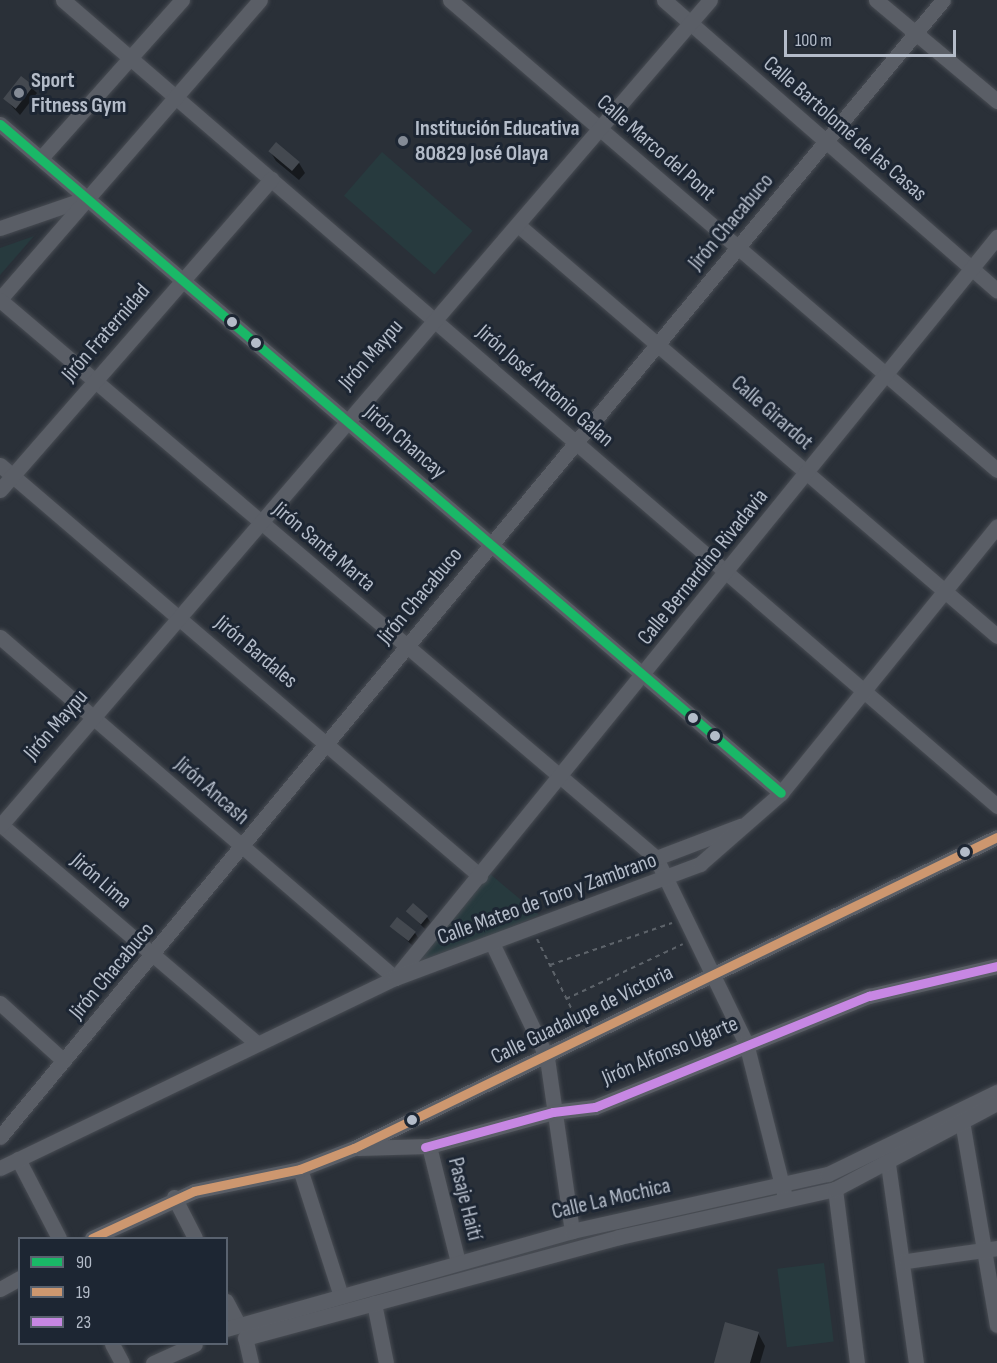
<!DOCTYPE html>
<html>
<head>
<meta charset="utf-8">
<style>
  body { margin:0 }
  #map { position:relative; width:997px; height:1363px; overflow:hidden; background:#2a3038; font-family:"Sofia Sans Condensed",sans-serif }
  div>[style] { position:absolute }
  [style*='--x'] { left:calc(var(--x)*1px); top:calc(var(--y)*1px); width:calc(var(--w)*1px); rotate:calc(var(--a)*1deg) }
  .green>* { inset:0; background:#273a3e; transform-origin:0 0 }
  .shadow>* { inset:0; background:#0007 }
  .building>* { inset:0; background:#444950; transform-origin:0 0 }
  .path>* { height:2px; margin-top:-1px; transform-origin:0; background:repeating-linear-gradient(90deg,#5d636a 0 4.5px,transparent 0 9px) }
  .roads { filter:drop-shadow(0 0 2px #484c53) drop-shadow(0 0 2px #484c53) }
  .minor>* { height:15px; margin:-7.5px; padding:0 7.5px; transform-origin:7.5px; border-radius:7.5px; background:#5a5e66 }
  .bus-1>* { height:9px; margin:-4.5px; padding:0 4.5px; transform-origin:4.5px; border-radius:4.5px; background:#1ab867 }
  .bus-2>* { height:9px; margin:-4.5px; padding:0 4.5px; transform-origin:4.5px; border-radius:4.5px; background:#cd976f }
  .bus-3>* { height:9px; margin:-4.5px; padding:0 4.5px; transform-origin:4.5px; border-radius:4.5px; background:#c787e3 }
  .dots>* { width:16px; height:16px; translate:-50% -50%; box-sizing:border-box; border:3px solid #1d2633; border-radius:50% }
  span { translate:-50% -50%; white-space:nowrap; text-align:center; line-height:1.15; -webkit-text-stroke:6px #1d2633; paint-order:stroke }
  .poi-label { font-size:22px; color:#b4bcc9; font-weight:700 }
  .left { translate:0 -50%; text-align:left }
  .street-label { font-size:22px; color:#b4bcc9 }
  .legend { position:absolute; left:18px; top:1237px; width:210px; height:108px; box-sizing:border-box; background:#1d2633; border:2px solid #59626f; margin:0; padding:8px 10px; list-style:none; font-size:18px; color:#b4bcc9 }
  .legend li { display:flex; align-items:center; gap:12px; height:30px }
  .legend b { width:30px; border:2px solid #59626f }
  .scale { position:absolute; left:784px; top:30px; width:172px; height:27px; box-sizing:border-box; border:3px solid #b4bcc9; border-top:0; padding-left:8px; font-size:18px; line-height:21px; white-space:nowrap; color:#b4bcc9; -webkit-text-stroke:4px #1d2633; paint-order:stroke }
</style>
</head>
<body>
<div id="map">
  <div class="green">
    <div style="left:382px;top:152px;width:120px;height:58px;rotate:41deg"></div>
    <div style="clip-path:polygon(34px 236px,0 275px,0 248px)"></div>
    <div style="clip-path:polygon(489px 873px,539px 915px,395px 978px)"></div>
    <div style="left:824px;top:1263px;width:79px;height:47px;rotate:83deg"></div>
  </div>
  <div class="shadow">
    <div style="clip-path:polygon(21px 78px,37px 93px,20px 115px,5px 99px)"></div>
    <div style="clip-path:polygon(276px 144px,299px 163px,305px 173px,299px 180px,276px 161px,270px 151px)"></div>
    <div style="clip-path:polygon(408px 912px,427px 917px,431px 923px,425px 929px)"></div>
    <div style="clip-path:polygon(391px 926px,415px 933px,419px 939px,413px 946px)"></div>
    <div style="clip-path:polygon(758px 1333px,765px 1346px,760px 1363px,715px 1363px)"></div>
  </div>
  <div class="building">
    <div style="left:21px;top:76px;width:16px;height:29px;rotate:38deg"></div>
    <div style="left:276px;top:142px;width:31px;height:12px;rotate:40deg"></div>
    <div style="left:413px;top:903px;width:20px;height:11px;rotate:41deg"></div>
    <div style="left:397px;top:917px;width:24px;height:12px;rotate:38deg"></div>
    <div style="clip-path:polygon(725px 1322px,759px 1332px,750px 1363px,714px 1363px)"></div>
  </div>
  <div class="path">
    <div style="--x:537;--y:939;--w:97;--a:63.7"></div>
    <div style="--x:550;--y:965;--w:129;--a:-19"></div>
    <div style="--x:566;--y:999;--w:129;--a:-25.2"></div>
  </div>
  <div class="roads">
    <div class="minor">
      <div style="--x:63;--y:0;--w:1234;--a:40.79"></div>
      <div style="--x:450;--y:0;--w:721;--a:40.67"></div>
      <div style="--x:664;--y:0;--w:442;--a:41.1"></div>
      <div style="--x:876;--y:0;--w:158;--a:39.9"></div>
      <div style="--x:0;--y:124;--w:1028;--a:40.58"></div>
      <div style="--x:41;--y:158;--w:212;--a:-48.3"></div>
      <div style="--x:518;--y:225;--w:631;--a:40.63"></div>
      <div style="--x:0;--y:228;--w:89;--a:-19"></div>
      <div style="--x:0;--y:299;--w:396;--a:-49"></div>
      <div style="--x:0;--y:300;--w:861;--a:40.38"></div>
      <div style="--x:656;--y:858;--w:206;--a:64.1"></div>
      <div style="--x:746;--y:1043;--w:159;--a:75.8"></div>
      <div style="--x:0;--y:465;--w:632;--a:40.57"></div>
      <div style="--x:0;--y:490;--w:413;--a:-48.9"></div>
      <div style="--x:0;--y:637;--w:522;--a:40.8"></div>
      <div style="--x:395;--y:978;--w:955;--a:-50.91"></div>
      <div style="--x:0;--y:824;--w:335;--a:40.5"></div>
      <div style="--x:0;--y:826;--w:1089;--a:-49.32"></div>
      <div style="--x:656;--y:858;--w:90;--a:-20.9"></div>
      <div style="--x:492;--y:943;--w:127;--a:64.4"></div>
      <div style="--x:547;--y:1058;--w:175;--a:81.8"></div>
      <div style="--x:0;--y:1003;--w:86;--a:42.2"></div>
      <div style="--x:962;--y:1121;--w:207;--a:80.3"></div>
      <div style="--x:0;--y:1137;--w:1477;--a:-50.33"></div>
      <div style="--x:429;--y:1146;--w:120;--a:76"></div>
      <div style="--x:358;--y:1148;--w:71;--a:-1.6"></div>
      <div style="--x:429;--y:1146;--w:129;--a:-15.3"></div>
      <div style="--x:553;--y:1112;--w:42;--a:-6.8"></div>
      <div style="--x:595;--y:1107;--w:296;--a:-22.1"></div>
      <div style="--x:869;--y:996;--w:131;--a:-13.2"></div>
      <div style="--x:18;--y:1159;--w:89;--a:62.6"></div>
      <div style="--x:888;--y:1164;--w:201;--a:82"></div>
      <div style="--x:0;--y:1168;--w:438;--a:-25.7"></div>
      <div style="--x:395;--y:978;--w:326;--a:-20.5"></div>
      <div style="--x:700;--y:864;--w:108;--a:-41.2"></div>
      <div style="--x:781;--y:793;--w:343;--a:-51"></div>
      <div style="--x:300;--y:1169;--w:130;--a:72.1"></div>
      <div style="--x:835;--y:1189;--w:175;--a:82.8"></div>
      <div style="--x:174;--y:1197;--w:46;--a:62.9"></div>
      <div style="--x:92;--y:1238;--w:112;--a:-24.7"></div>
      <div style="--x:194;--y:1191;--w:108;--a:-11.7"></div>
      <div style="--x:300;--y:1169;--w:58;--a:-21.3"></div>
      <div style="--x:354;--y:1148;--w:714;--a:-25.81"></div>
      <div style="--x:906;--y:1261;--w:92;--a:-8.1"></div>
      <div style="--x:0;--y:1289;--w:23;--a:-29"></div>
      <div style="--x:226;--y:1301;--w:26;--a:62"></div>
      <div style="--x:374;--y:1303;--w:61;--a:78.7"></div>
      <div style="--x:226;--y:1329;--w:360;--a:-15.8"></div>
      <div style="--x:572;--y:1231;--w:262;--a:-12.6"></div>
      <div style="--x:828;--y:1174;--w:188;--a:-25.9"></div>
      <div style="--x:112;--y:1344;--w:21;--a:62"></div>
      <div style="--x:153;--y:1363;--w:46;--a:-24.3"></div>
      <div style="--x:251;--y:1363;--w:26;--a:-103"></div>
      <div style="--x:245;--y:1338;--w:387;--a:-15.1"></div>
      <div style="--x:619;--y:1237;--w:221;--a:-12.5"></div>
      <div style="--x:835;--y:1189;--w:183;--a:-28"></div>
    </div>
  </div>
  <div class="bus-1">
    <div style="--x:0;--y:124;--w:1028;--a:40.58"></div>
  </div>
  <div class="bus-2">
    <div style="--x:92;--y:1238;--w:112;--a:-24.7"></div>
    <div style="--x:194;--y:1191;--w:108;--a:-11.7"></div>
    <div style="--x:300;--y:1169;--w:58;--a:-21.3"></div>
    <div style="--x:354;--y:1148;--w:714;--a:-25.81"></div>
  </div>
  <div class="bus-3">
    <div style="--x:425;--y:1147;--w:133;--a:-15.3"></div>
    <div style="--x:553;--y:1112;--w:42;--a:-6.8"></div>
    <div style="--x:595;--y:1107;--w:296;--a:-22.1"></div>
    <div style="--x:869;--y:996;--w:131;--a:-13.2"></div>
  </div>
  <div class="dots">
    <div style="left:19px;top:93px;background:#848b96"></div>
    <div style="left:403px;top:141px;background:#848b96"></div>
    <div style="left:232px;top:322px;background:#b4bcc9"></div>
    <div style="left:256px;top:343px;background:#b4bcc9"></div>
    <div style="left:693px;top:718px;background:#b4bcc9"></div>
    <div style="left:715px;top:736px;background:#b4bcc9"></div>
    <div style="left:965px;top:852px;background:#b4bcc9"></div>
    <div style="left:412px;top:1120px;background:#b4bcc9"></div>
  </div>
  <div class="poi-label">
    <span class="left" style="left:31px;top:93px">Sport<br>Fitness Gym</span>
    <span class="left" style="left:415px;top:141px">Institución Educativa<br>80829 José Olaya</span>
  </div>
  <div class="street-label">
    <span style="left:845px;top:129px;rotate:41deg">Calle Bartolomé de las Casas</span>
    <span style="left:656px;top:148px;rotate:41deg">Calle Marco del Pont</span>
    <span style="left:731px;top:222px;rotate:-50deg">Jirón Chacabuco</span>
    <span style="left:106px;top:333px;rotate:-49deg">Jirón Fraternidad</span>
    <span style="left:371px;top:355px;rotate:-49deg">Jirón Maypu</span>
    <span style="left:545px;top:386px;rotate:41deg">Jirón José Antonio Galan</span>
    <span style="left:772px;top:413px;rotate:41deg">Calle Girardot</span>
    <span style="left:405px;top:442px;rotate:41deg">Jirón Chancay</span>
    <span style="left:324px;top:547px;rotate:40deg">Jirón Santa Marta</span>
    <span style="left:703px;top:567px;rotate:-51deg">Calle Bernardino Rivadavia</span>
    <span style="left:420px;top:596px;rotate:-50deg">Jirón Chacabuco</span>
    <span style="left:256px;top:652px;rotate:40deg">Jirón Bardales</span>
    <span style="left:56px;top:725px;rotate:-49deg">Jirón Maypu</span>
    <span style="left:212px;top:791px;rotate:41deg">Jirón Ancash</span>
    <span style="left:101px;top:881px;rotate:41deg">Jirón Lima</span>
    <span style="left:547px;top:899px;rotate:-20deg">Calle Mateo de Toro y Zambrano</span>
    <span style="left:112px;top:971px;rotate:-50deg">Jirón Chacabuco</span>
    <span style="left:582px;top:1015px;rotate:-26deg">Calle Guadalupe de Victoria</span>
    <span style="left:670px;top:1051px;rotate:-23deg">Jirón Alfonso Ugarte</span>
    <span style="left:465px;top:1199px;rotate:76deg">Pasaje Haití</span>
    <span style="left:611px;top:1199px;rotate:-13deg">Calle La Mochica</span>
  </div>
  <ul class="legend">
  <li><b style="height:8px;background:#1ab867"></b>90</li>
  <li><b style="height:8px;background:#cd976f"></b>19</li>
  <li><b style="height:8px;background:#c787e3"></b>23</li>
  </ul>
  <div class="scale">100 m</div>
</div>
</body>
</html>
